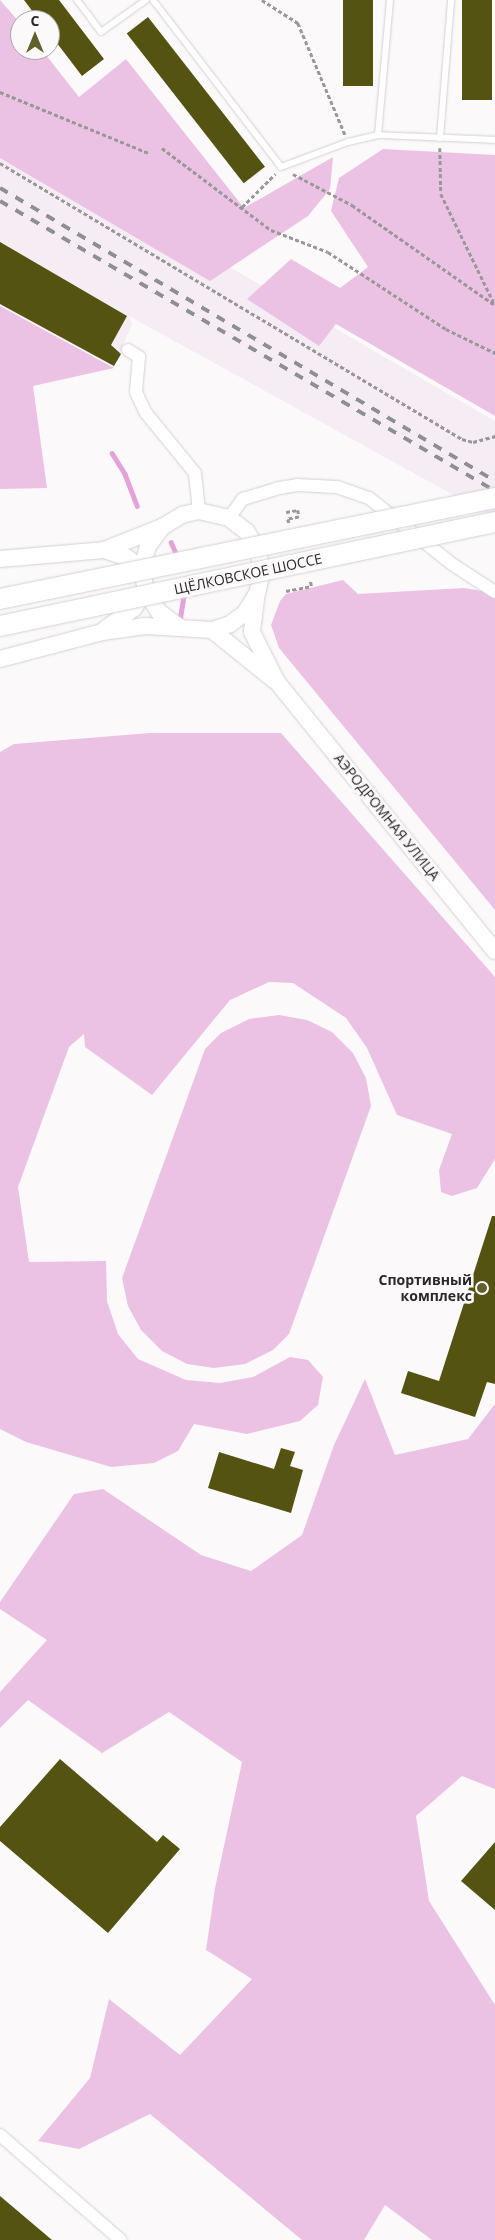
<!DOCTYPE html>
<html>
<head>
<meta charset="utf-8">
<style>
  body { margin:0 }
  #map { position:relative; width:495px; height:2240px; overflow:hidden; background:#fcf9fb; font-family:"Open Sans",sans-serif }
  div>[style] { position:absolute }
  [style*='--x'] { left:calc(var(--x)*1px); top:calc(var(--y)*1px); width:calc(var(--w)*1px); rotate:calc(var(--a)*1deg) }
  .built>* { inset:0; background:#f6ecf3 }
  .green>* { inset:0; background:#ebc2e3 }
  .stream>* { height:4.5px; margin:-2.25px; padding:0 2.25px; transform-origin:2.25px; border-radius:2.25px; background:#e5a2d8 }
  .building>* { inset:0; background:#545311; transform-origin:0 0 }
  .path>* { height:2.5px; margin-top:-1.25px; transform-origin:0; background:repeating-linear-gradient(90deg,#999799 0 4px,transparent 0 6.5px) }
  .roads { filter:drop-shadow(0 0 1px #d3d0d3) drop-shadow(0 0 1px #d3d0d3) }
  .service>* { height:6px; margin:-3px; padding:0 3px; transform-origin:3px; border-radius:3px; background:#fff }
  .minor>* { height:12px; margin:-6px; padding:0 6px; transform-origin:6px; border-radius:6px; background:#fff }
  .tertiary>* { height:16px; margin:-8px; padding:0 8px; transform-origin:8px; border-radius:8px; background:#fff }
  .rail>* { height:4px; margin-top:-2px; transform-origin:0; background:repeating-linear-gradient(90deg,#908f90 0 9px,transparent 0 18px) }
  .bridges { filter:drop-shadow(0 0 1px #d3d0d3) drop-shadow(0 0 1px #d3d0d3) }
  .primary-bridge>* { height:20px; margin:-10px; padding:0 10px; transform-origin:10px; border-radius:10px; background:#fff }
  .dots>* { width:14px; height:14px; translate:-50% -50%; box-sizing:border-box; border:2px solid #fcf9fb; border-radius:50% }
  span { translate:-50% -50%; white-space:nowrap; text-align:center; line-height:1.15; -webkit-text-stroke:5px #fcf9fb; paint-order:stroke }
  .street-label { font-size:14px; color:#2a292a }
  .poi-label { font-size:14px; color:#2a292a; font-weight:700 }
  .right { translate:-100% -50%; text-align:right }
  .north { position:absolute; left:10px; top:10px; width:50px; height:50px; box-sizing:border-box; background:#fcf9fb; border:1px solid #a8a6a7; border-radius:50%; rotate:0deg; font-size:14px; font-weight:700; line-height:20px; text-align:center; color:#2a292a }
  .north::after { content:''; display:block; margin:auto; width:18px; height:22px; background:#60602d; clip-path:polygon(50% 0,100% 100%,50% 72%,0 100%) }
</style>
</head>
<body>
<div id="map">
  <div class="built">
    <div style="clip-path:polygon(0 134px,495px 421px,495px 518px,129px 316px,132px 324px,114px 367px,0 305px)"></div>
  </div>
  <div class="green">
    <div style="clip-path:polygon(0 0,20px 23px,20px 50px,42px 50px,79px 97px,126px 59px,244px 208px,333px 157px,330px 189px,308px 216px,210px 281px,0 158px)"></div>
    <div style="clip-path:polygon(383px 149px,495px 155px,495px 416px,336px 324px,319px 346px,247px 299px,291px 259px,340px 288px,368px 267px,331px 211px,339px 178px)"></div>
    <div style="clip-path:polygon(0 306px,114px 368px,33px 386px,47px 488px,0 489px)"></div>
    <div style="clip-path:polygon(343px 580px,358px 594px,464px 588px,495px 593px,495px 910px,279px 648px,271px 625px,280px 601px,286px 594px)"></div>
    <div style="clip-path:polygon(150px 733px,281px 733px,495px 977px,495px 1159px,477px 1188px,452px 1196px,441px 1192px,439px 1170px,452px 1134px,397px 1115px,367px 1048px,346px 1018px,293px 983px,269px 982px,230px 1000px,152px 1095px,85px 1047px,84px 1034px,69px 1047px,18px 1187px,29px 1262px,106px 1261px,107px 1301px,118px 1334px,138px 1359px,186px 1380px,220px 1383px,253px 1377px,290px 1357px,308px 1360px,323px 1377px,318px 1405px,300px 1421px,247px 1434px,194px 1424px,178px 1451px,154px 1463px,111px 1467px,26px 1442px,0 1429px,0 752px,14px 744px)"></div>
    <div style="clip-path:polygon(279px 1015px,307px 1020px,332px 1032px,353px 1053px,366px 1078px,371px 1106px,289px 1334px,273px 1350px,245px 1364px,214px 1368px,187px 1364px,162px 1351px,141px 1330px,128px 1306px,122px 1278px,205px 1049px,221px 1033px,249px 1019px)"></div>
    <div style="clip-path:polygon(365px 1379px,395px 1455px,468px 1439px,495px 1404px,495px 1789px,462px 1776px,416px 1816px,429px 1901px,495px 2005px,495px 2240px,432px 2240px,385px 2205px,364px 2240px,302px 2240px,150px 2114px,79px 2149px,38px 2141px,90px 2078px,109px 1999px,180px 2055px,252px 1979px,206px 1950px,215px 1888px,242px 1762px,169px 1712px,102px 1753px,28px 1700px,0 1728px,0 1692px,47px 1640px,0 1609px,0 1602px,74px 1494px,103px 1489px,201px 1555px,251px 1571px,302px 1535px,334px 1445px)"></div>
  </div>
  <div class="stream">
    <div style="--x:112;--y:453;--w:25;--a:58"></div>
    <div style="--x:125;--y:474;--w:34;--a:69"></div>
    <div style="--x:171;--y:542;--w:17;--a:66"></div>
    <div style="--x:180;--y:618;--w:26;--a:-81"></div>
  </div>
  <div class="building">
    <div style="clip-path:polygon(24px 0,59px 0,104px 59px,82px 76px,50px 34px,50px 20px,39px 20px)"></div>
    <div style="left:343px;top:0;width:30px;height:86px"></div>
    <div style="left:462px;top:0;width:30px;height:100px"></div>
    <div style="left:148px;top:17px;width:190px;height:27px;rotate:52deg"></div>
    <div style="clip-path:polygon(0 242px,127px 316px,111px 345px,121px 354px,114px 366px,0 304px)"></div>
    <div style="clip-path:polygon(492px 1216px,495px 1216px,495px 1384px,487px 1382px,475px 1417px,401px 1393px,408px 1371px,439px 1381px)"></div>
    <div style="clip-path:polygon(281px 1448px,295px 1452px,290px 1466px,303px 1470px,291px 1513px,208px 1488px,219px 1452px,274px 1469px)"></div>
    <div style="clip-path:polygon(60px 1759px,157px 1842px,163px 1835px,180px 1849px,108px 1933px,0 1841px,0 1827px)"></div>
    <div style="clip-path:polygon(495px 1842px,495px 1910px,461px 1881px)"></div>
    <div style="clip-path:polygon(0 2196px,52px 2240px,0 2240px)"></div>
  </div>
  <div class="path">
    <div style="--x:262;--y:0;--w:43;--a:32.6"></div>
    <div style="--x:298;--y:23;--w:121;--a:67.1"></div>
    <div style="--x:0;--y:92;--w:161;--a:22.3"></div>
    <div style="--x:162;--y:148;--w:136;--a:37"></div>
    <div style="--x:271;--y:230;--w:61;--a:21.1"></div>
    <div style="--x:328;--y:252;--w:141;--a:33.1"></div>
    <div style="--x:446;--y:329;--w:55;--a:26.1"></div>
    <div style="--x:440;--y:148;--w:46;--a:88.8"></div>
    <div style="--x:441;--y:194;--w:121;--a:64.1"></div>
    <div style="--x:0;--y:163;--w:538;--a:30.85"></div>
    <div style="--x:462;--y:439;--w:11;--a:15"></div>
    <div style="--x:473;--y:442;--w:23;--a:-15"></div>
    <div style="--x:293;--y:174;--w:67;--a:27.7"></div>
    <div style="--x:352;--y:205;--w:174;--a:35"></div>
    <div style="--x:242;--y:207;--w:47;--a:-45"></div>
    <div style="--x:286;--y:512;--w:12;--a:-9"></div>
    <div style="--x:298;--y:510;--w:7;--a:82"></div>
    <div style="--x:299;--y:517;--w:11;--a:170"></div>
    <div style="--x:288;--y:519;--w:4;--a:76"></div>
    <div style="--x:286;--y:591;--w:25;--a:-11"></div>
    <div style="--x:311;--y:586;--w:6;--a:-99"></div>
  </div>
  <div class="roads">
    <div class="service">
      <div style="--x:77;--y:0;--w:40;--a:53"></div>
      <div style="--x:101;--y:32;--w:55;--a:-35.4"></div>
      <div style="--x:153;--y:0;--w:210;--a:52.5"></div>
      <div style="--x:281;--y:167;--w:72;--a:-20.5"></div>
      <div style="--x:348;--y:142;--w:31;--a:-13"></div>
      <div style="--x:378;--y:135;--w:117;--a:2.4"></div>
      <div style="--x:378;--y:135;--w:136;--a:-84.9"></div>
      <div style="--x:440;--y:138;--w:138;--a:-85.4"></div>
    </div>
    <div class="minor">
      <div style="--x:128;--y:350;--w:13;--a:32"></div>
      <div style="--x:139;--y:357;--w:35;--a:95"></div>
      <div style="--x:136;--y:392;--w:23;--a:65"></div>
      <div style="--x:146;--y:413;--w:77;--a:50.8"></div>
      <div style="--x:195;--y:473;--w:38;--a:84"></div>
      <div style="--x:229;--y:518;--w:24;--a:-54"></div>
      <div style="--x:243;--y:499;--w:38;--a:-17"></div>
      <div style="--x:279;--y:488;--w:18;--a:-9"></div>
      <div style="--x:297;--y:485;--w:40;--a:2.9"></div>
      <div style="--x:337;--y:487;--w:34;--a:19"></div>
      <div style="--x:369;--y:498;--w:106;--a:38.5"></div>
      <div style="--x:452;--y:564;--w:51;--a:33.1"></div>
      <div style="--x:0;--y:2135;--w:160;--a:41"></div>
    </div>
    <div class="tertiary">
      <div style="--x:104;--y:550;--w:23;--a:18"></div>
      <div style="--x:126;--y:557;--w:20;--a:37"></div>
      <div style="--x:0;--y:559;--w:104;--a:-4.9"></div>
      <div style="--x:104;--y:550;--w:62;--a:-21.6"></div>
      <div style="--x:256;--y:599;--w:33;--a:97"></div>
      <div style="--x:252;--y:632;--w:56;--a:63.4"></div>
      <div style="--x:277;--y:682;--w:346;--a:51"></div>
      <div style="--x:104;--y:630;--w:37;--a:-36"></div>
      <div style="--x:134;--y:608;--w:20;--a:-53"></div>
      <div style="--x:212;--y:630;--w:80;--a:38.9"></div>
      <div style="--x:0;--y:659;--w:106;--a:-14.8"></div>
      <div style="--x:102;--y:632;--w:44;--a:-7.8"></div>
      <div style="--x:146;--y:626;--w:66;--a:3.5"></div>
      <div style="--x:212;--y:630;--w:19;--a:-18"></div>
      <div style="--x:230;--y:624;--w:19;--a:-36"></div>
      <div style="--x:245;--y:613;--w:22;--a:-58"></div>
      <div style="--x:257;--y:594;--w:23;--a:-77"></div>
      <div style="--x:262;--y:572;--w:22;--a:-100"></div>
      <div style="--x:258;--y:550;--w:22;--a:-122"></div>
      <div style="--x:246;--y:531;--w:21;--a:-143"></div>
      <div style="--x:229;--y:518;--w:31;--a:-167"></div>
      <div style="--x:199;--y:511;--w:17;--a:167"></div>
      <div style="--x:182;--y:515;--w:23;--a:149"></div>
      <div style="--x:162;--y:527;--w:24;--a:126"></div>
      <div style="--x:148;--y:546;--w:24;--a:105"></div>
      <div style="--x:142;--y:569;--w:23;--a:80"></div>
      <div style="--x:146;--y:592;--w:24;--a:57"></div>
      <div style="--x:159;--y:612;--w:24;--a:36"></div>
    </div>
  </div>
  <div class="rail">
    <div style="--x:0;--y:188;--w:575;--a:30.62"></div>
    <div style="--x:0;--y:201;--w:574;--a:30.36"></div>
  </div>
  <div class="bridges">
    <div class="primary-bridge">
      <div style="--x:0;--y:599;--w:505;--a:-11.53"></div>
      <div style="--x:0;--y:626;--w:506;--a:-11.87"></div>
    </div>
  </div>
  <div class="dots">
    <div style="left:482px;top:1288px;background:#60602d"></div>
  </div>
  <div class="street-label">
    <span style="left:248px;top:574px;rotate:-12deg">ЩЁЛКОВСКОЕ ШОССЕ</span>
    <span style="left:387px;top:817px;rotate:51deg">АЭРОДРОМНАЯ УЛИЦА</span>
  </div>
  <div class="poi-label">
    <span class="right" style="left:472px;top:1288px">Спортивный<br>комплекс</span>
  </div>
  <div class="north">С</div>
</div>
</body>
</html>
